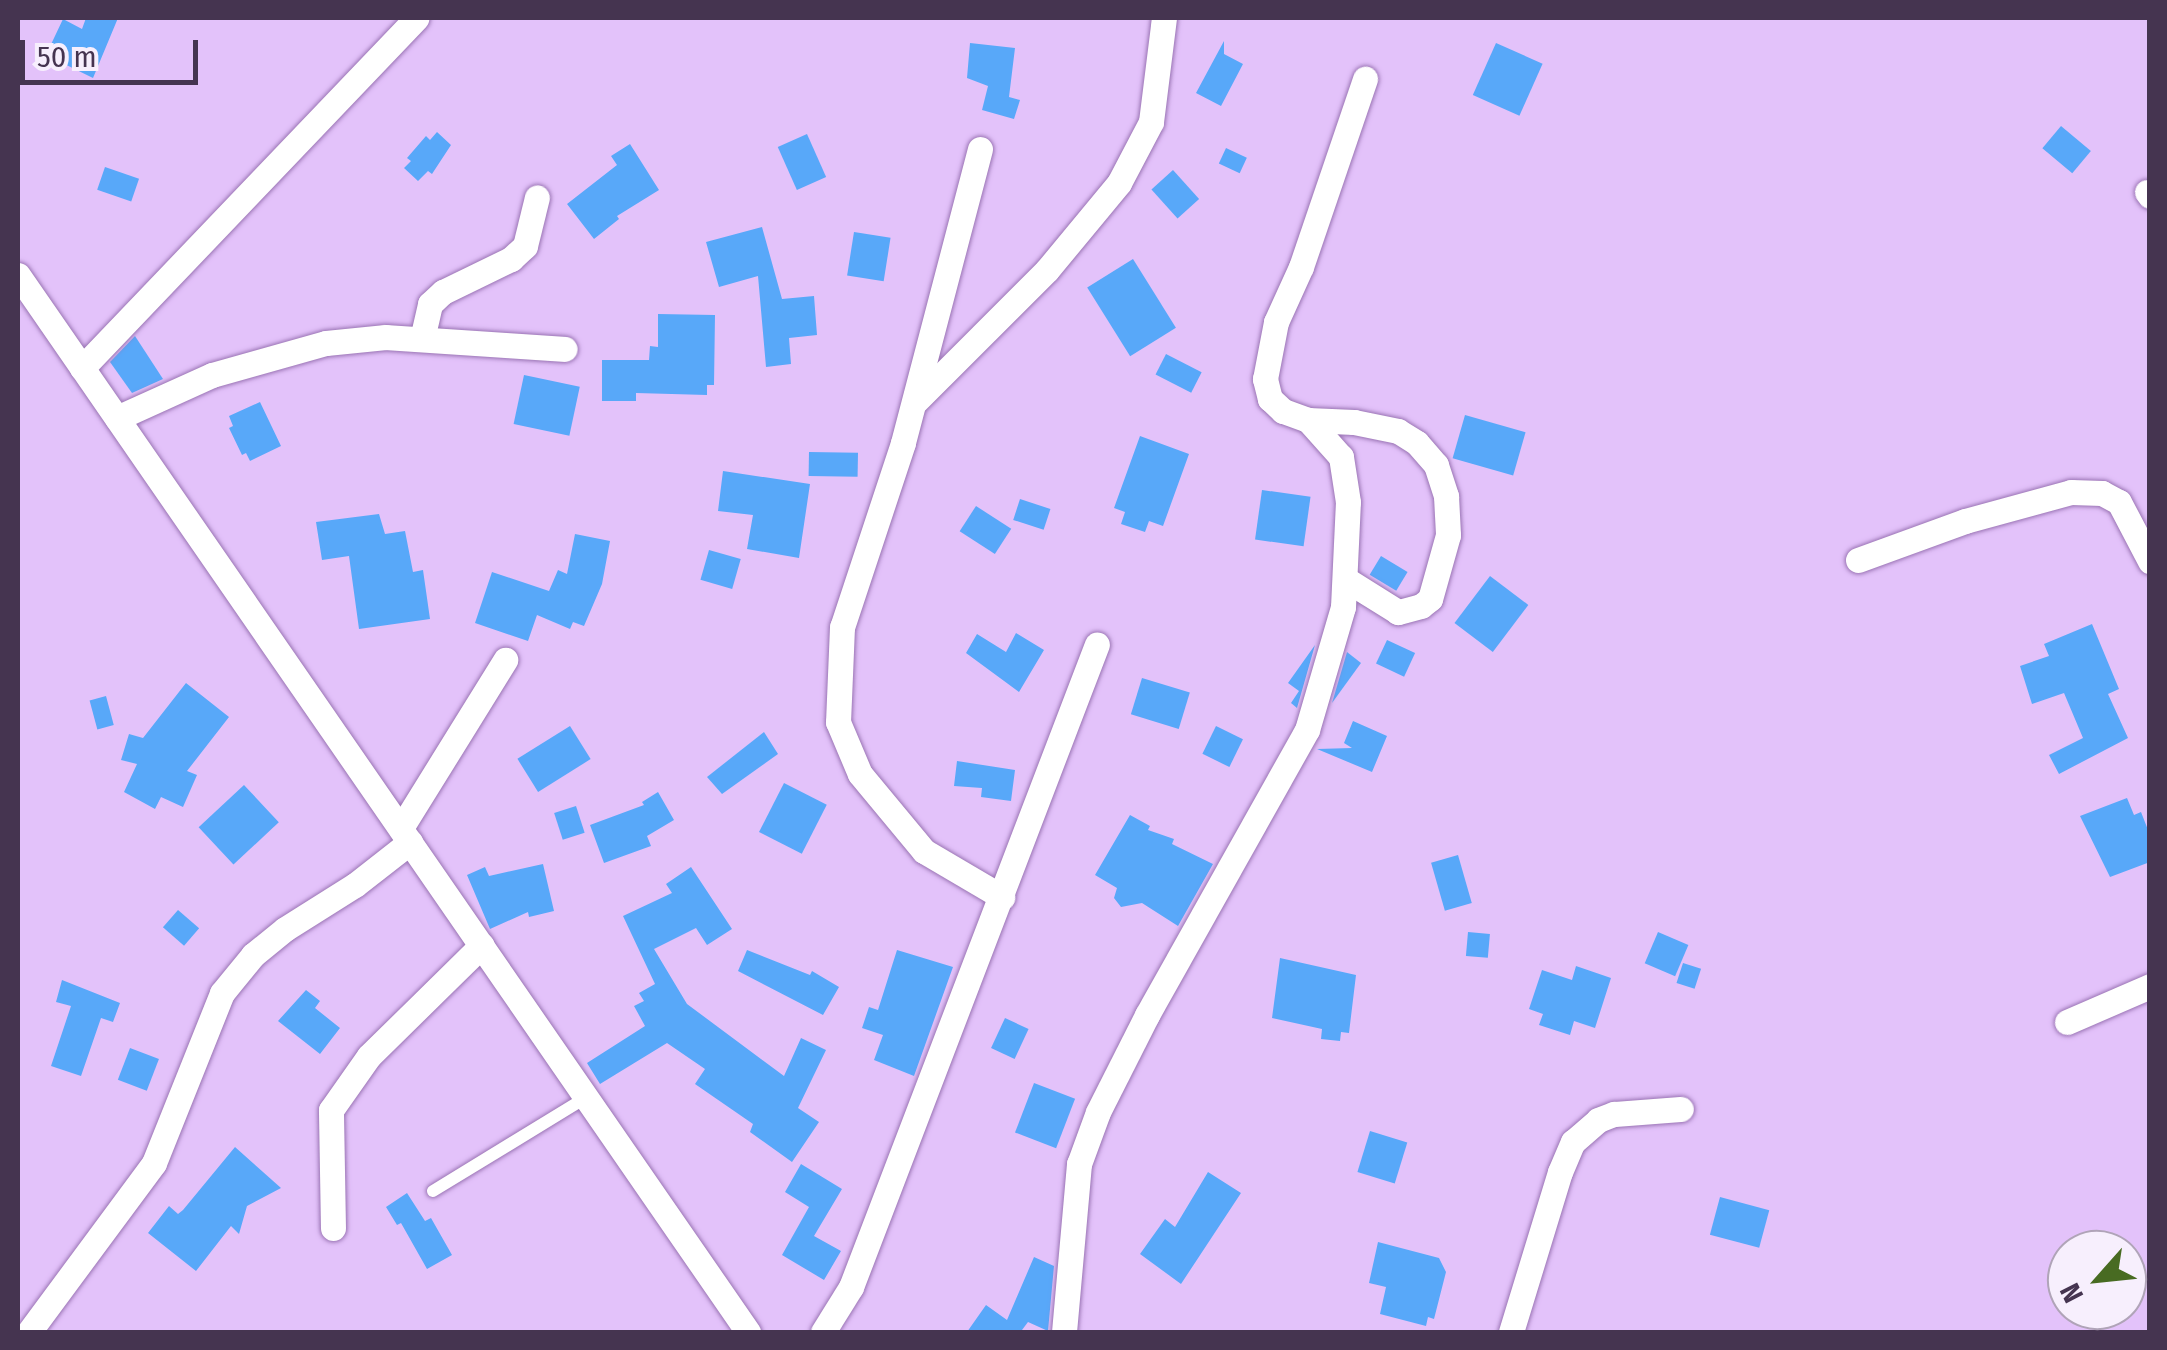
<!DOCTYPE html>
<html>
<head>
<meta charset="utf-8">
<style>
  body { margin:0 }
  #map { position:relative; width:2167px; height:1350px; overflow:hidden; background:#e3c2fa; font-family:"Fira Sans Condensed",sans-serif }
  div>[style] { position:absolute }
  [style*='--x'] { left:calc(var(--x)*1px); top:calc(var(--y)*1px); width:calc(var(--w)*1px); rotate:calc(var(--a)*1deg) }
  .building>* { inset:0; background:#58a8f9; transform-origin:0 0 }
  .roads { filter:drop-shadow(0 0 2px #9a74b4) drop-shadow(0 0 2px #9a74b4) }
  .lane>* { height:12px; margin:-6px; padding:0 6px; transform-origin:6px; border-radius:6px; background:#fff }
  .street>* { height:25px; margin:-12.5px; padding:0 12.5px; transform-origin:12.5px; border-radius:12.5px; background:#fff }
  span { translate:-50% -50%; white-space:nowrap; text-align:center; line-height:1.15; -webkit-text-stroke:9px #f7effd; paint-order:stroke }
  .frame { position:absolute; inset:0; border:20px solid #453450; pointer-events:none }
  .north { position:absolute; left:2047px; top:1230px; width:100px; height:100px; box-sizing:border-box; background:#f7effd; border:2px solid #b0a4b8; border-radius:50%; rotate:243deg; font-size:28px; font-weight:700; line-height:40px; text-align:center; color:#453450 }
  .north::after { content:''; display:block; margin:auto; width:35px; height:45px; background:#486b22; clip-path:polygon(50% 0,100% 100%,50% 72%,0 100%) }
  .scale { position:absolute; left:20px; top:40px; width:178px; height:45px; box-sizing:border-box; border:5px solid #453450; border-top:0; padding-left:12px; font-size:30px; line-height:35px; white-space:nowrap; color:#453450; -webkit-text-stroke:8px #f7effd; paint-order:stroke }
</style>
</head>
<body>
<div id="map">
  <div class="building">
    <div style="clip-path:polygon(86px 18px,118px 18px,93px 78px,46px 55px,63px 19px,82px 29px)"></div>
    <div style="clip-path:polygon(1224px 41px,1224px 54px,1243px 64px,1221px 106px,1196px 93px)"></div>
    <div style="clip-path:polygon(970px 43px,1015px 48px,1009px 97px,1020px 100px,1014px 119px,982px 110px,988px 86px,967px 78px)"></div>
    <div style="left:1496px;top:43px;width:51px;height:57px;rotate:24deg"></div>
    <div style="left:2061px;top:126px;width:39px;height:29px;rotate:40deg"></div>
    <div style="clip-path:polygon(437px 132px,451px 145px,432px 174px,428px 171px,418px 181px,404px 168px,411px 161px,407px 158px,426px 136px,430px 140px)"></div>
    <div style="left:807px;top:134px;width:47px;height:32px;rotate:66deg"></div>
    <div style="clip-path:polygon(630px 144px,659px 190px,617px 216px,619px 219px,594px 239px,567px 204px,617px 165px,611px 156px)"></div>
    <div style="left:1226px;top:148px;width:23px;height:17px;rotate:25deg"></div>
    <div style="left:105px;top:167px;width:36px;height:24px;rotate:19deg"></div>
    <div style="left:1173px;top:170px;width:39px;height:29px;rotate:48deg"></div>
    <div style="clip-path:polygon(762px 227px,782px 299px,814px 296px,817px 335px,789px 338px,791px 364px,766px 367px,758px 276px,719px 287px,706px 242px)"></div>
    <div style="left:854px;top:232px;width:37px;height:44px;rotate:9deg"></div>
    <div style="left:1133px;top:259px;width:81px;height:54px;rotate:58deg"></div>
    <div style="clip-path:polygon(658px 314px,715px 315px,714px 385px,707px 385px,707px 395px,636px 393px,636px 401px,602px 401px,602px 360px,649px 360px,650px 346px,658px 347px)"></div>
    <div style="clip-path:polygon(135px 336px,163px 379px,132px 393px,110px 362px)"></div>
    <div style="left:1166px;top:354px;width:40px;height:23px;rotate:27deg"></div>
    <div style="left:524px;top:375px;width:57px;height:50px;rotate:12deg"></div>
    <div style="clip-path:polygon(260px 402px,281px 446px,250px 461px,246px 453px,242px 455px,229px 428px,233px 426px,229px 416px)"></div>
    <div style="left:1465px;top:415px;width:63px;height:45px;rotate:16deg"></div>
    <div style="clip-path:polygon(1140px 436px,1189px 454px,1163px 526px,1149px 521px,1145px 532px,1121px 524px,1125px 512px,1114px 508px)"></div>
    <div style="left:809px;top:452px;width:49px;height:24px;rotate:1deg"></div>
    <div style="clip-path:polygon(723px 471px,810px 484px,799px 558px,747px 549px,753px 515px,718px 511px)"></div>
    <div style="left:1262px;top:490px;width:49px;height:50px;rotate:8deg"></div>
    <div style="left:1020px;top:499px;width:32px;height:22px;rotate:18deg"></div>
    <div style="left:976px;top:506px;width:42px;height:30px;rotate:33deg"></div>
    <div style="clip-path:polygon(379px 514px,385px 534px,405px 531px,413px 572px,423px 570px,430px 619px,359px 629px,349px 556px,322px 560px,316px 522px)"></div>
    <div style="clip-path:polygon(575px 534px,610px 541px,602px 584px,584px 626px,573px 622px,570px 629px,537px 615px,528px 641px,475px 623px,492px 572px,549px 591px,558px 570px,567px 574px)"></div>
    <div style="left:709px;top:550px;width:33px;height:31px;rotate:16deg"></div>
    <div style="left:1381px;top:556px;width:31px;height:22px;rotate:31deg"></div>
    <div style="left:1490px;top:576px;width:48px;height:59px;rotate:37deg"></div>
    <div style="clip-path:polygon(2092px 624px,2119px 689px,2108px 694px,2128px 738px,2059px 774px,2049px 755px,2083px 738px,2064px 693px,2032px 704px,2020px 666px,2049px 656px,2044px 644px)"></div>
    <div style="clip-path:polygon(1016px 633px,1044px 650px,1019px 692px,966px 653px,977px 634px,1006px 652px)"></div>
    <div style="left:1387px;top:640px;width:31px;height:26px;rotate:25deg"></div>
    <div style="clip-path:polygon(1315px 645px,1297px 708px,1291px 703px,1299px 691px,1288px 683px)"></div>
    <div style="clip-path:polygon(1347px 652px,1361px 663px,1332px 703px)"></div>
    <div style="left:1142px;top:678px;width:50px;height:38px;rotate:17deg"></div>
    <div style="clip-path:polygon(186px 683px,229px 717px,187px 771px,197px 775px,183px 807px,161px 797px,155px 809px,124px 792px,137px 764px,121px 760px,129px 734px,143px 738px)"></div>
    <div style="left:106px;top:696px;width:30px;height:17px;rotate:75deg"></div>
    <div style="clip-path:polygon(1353px 721px,1387px 736px,1372px 772px,1317px 749px,1352px 748px,1344px 743px)"></div>
    <div style="left:570px;top:726px;width:39px;height:62px;rotate:58deg"></div>
    <div style="left:1216px;top:726px;width:30px;height:31px;rotate:26deg"></div>
    <div style="clip-path:polygon(764px 732px,778px 754px,722px 794px,707px 777px)"></div>
    <div style="clip-path:polygon(957px 761px,1015px 770px,1011px 801px,981px 797px,982px 788px,954px 786px)"></div>
    <div style="left:784px;top:783px;width:48px;height:55px;rotate:27deg"></div>
    <div style="left:244px;top:785px;width:51px;height:62px;rotate:47deg"></div>
    <div style="clip-path:polygon(658px 792px,674px 820px,647px 836px,651px 846px,604px 863px,590px 825px,644px 805px,642px 802px)"></div>
    <div style="clip-path:polygon(2127px 798px,2134px 815px,2141px 812px,2150px 835px,2150px 862px,2110px 877px,2080px 816px)"></div>
    <div style="left:576px;top:806px;width:28px;height:23px;rotate:72deg"></div>
    <div style="clip-path:polygon(1130px 815px,1150px 826px,1148px 830px,1174px 839px,1172px 844px,1213px 864px,1178px 926px,1142px 903px,1121px 907px,1114px 898px,1117px 888px,1095px 875px)"></div>
    <div style="left:1458px;top:855px;width:50px;height:28px;rotate:74deg"></div>
    <div style="clip-path:polygon(543px 864px,554px 911px,529px 917px,528px 912px,490px 929px,467px 875px,485px 867px,489px 876px)"></div>
    <div style="clip-path:polygon(691px 867px,732px 929px,707px 945px,696px 928px,654px 949px,687px 1004px,784px 1076px,801px 1038px,826px 1050px,798px 1108px,819px 1122px,792px 1162px,750px 1132px,753px 1124px,695px 1084px,705px 1069px,667px 1043px,600px 1084px,587px 1063px,645px 1026px,634px 1006px,644px 1001px,639px 993px,655px 984px,623px 916px,672px 893px,666px 884px)"></div>
    <div style="left:178px;top:910px;width:28px;height:23px;rotate:41deg"></div>
    <div style="left:1468px;top:932px;width:22px;height:24px;rotate:5deg"></div>
    <div style="left:1658px;top:932px;width:33px;height:34px;rotate:23deg"></div>
    <div style="clip-path:polygon(747px 950px,810px 975px,812px 971px,839px 987px,823px 1015px,738px 971px)"></div>
    <div style="clip-path:polygon(897px 950px,953px 967px,914px 1076px,874px 1060px,883px 1035px,862px 1028px,869px 1007px,878px 1010px)"></div>
    <div style="clip-path:polygon(1280px 958px,1356px 975px,1349px 1033px,1341px 1032px,1340px 1041px,1321px 1039px,1322px 1029px,1272px 1018px)"></div>
    <div style="left:1683px;top:963px;width:19px;height:21px;rotate:18deg"></div>
    <div style="clip-path:polygon(1576px 966px,1611px 978px,1595px 1028px,1574px 1021px,1570px 1035px,1539px 1025px,1543px 1014px,1529px 1009px,1542px 970px,1572px 980px)"></div>
    <div style="clip-path:polygon(62px 980px,120px 1003px,113px 1022px,101px 1018px,81px 1076px,51px 1066px,71px 1006px,56px 1002px)"></div>
    <div style="clip-path:polygon(306px 990px,320px 1001px,315px 1008px,340px 1028px,320px 1054px,278px 1021px)"></div>
    <div style="left:1005px;top:1018px;width:26px;height:33px;rotate:25deg"></div>
    <div style="left:130px;top:1048px;width:31px;height:34px;rotate:21deg"></div>
    <div style="left:1034px;top:1083px;width:44px;height:53px;rotate:21deg"></div>
    <div style="left:1370px;top:1131px;width:39px;height:43px;rotate:17deg"></div>
    <div style="clip-path:polygon(235px 1147px,281px 1188px,247px 1206px,239px 1234px,231px 1226px,196px 1271px,148px 1233px,169px 1206px,178px 1214px,183px 1210px)"></div>
    <div style="clip-path:polygon(801px 1164px,842px 1189px,814px 1236px,841px 1251px,824px 1280px,782px 1255px,809px 1207px,785px 1192px)"></div>
    <div style="clip-path:polygon(1208px 1172px,1241px 1193px,1181px 1284px,1140px 1254px,1165px 1219px,1175px 1227px)"></div>
    <div style="clip-path:polygon(407px 1193px,425px 1221px,431px 1218px,452px 1255px,427px 1269px,401px 1223px,397px 1225px,386px 1207px)"></div>
    <div style="left:1720px;top:1197px;width:51px;height:39px;rotate:15deg"></div>
    <div style="clip-path:polygon(1378px 1242px,1439px 1258px,1446px 1272px,1434px 1319px,1428px 1317px,1426px 1326px,1380px 1314px,1386px 1287px,1369px 1283px)"></div>
    <div style="clip-path:polygon(1034px 1257px,1054px 1266px,1048px 1331px,1028px 1322px,1022px 1330px,1025px 1332px,967px 1332px,986px 1305px,1007px 1320px)"></div>
  </div>
  <div class="roads">
    <div class="lane">
      <div style="--x:433;--y:1191;--w:180;--a:-31.4"></div>
    </div>
    <div class="street">
      <div style="--x:980;--y:149;--w:304;--a:104.7"></div>
      <div style="--x:903;--y:443;--w:194;--a:108.3"></div>
      <div style="--x:842;--y:627;--w:95;--a:92.4"></div>
      <div style="--x:838;--y:722;--w:56;--a:67.1"></div>
      <div style="--x:860;--y:774;--w:100;--a:50.3"></div>
      <div style="--x:924;--y:851;--w:91;--a:30.5"></div>
      <div style="--x:2147;--y:192;--w:5;--a:53"></div>
      <div style="--x:18;--y:275;--w:1285;--a:55.37"></div>
      <div style="--x:422;--y:339;--w:36;--a:-77"></div>
      <div style="--x:430;--y:304;--w:18;--a:-43"></div>
      <div style="--x:443;--y:292;--w:76;--a:-25.9"></div>
      <div style="--x:511;--y:259;--w:19;--a:-43"></div>
      <div style="--x:525;--y:246;--w:50;--a:-76.2"></div>
      <div style="--x:82;--y:368;--w:484;--a:-46.3"></div>
      <div style="--x:914;--y:403;--w:188;--a:-45"></div>
      <div style="--x:1047;--y:270;--w:113;--a:-50.4"></div>
      <div style="--x:1119;--y:183;--w:69;--a:-62.3"></div>
      <div style="--x:1151;--y:122;--w:105;--a:-82.9"></div>
      <div style="--x:117;--y:418;--w:104;--a:-24.4"></div>
      <div style="--x:212;--y:375;--w:118;--a:-15.7"></div>
      <div style="--x:326;--y:343;--w:60;--a:-5.7"></div>
      <div style="--x:386;--y:337;--w:179;--a:3.8"></div>
      <div style="--x:1308;--y:420;--w:46;--a:2.5"></div>
      <div style="--x:1354;--y:422;--w:45;--a:11.6"></div>
      <div style="--x:1398;--y:431;--w:22;--a:32"></div>
      <div style="--x:1417;--y:443;--w:29;--a:49"></div>
      <div style="--x:1436;--y:465;--w:33;--a:72"></div>
      <div style="--x:1446;--y:496;--w:39;--a:87"></div>
      <div style="--x:1448;--y:535;--w:66;--a:105.7"></div>
      <div style="--x:1430;--y:599;--w:11;--a:142"></div>
      <div style="--x:1421;--y:606;--w:24;--a:165"></div>
      <div style="--x:1398;--y:612;--w:62;--a:-148.1"></div>
      <div style="--x:1858;--y:560;--w:114;--a:-20"></div>
      <div style="--x:1965;--y:521;--w:110;--a:-15.3"></div>
      <div style="--x:2071;--y:492;--w:31;--a:2"></div>
      <div style="--x:2102;--y:493;--w:19;--a:28"></div>
      <div style="--x:2119;--y:502;--w:67;--a:62.3"></div>
      <div style="--x:401;--y:828;--w:198;--a:-58.2"></div>
      <div style="--x:2067;--y:1022;--w:90;--a:-23.4"></div>
      <div style="--x:333;--y:1228;--w:118;--a:-91"></div>
      <div style="--x:331;--y:1110;--w:66;--a:-54.9"></div>
      <div style="--x:369;--y:1056;--w:158;--a:-44.5"></div>
      <div style="--x:29;--y:1332;--w:210;--a:-53.5"></div>
      <div style="--x:154;--y:1163;--w:183;--a:-68.2"></div>
      <div style="--x:222;--y:993;--w:49;--a:-50.8"></div>
      <div style="--x:253;--y:955;--w:41;--a:-39.1"></div>
      <div style="--x:285;--y:929;--w:83;--a:-32.2"></div>
      <div style="--x:355;--y:885;--w:70;--a:-38"></div>
      <div style="--x:823;--y:1332;--w:53;--a:-58.1"></div>
      <div style="--x:851;--y:1287;--w:688;--a:-69.06"></div>
      <div style="--x:1064;--y:1332;--w:169;--a:-84.9"></div>
      <div style="--x:1079;--y:1164;--w:55;--a:-69.9"></div>
      <div style="--x:1098;--y:1112;--w:109;--a:-63.2"></div>
      <div style="--x:1147;--y:1015;--w:327;--a:-60.7"></div>
      <div style="--x:1307;--y:730;--w:128;--a:-73.7"></div>
      <div style="--x:1343;--y:607;--w:105;--a:-87.3"></div>
      <div style="--x:1348;--y:502;--w:46;--a:-98.8"></div>
      <div style="--x:1341;--y:457;--w:50;--a:-131.7"></div>
      <div style="--x:1308;--y:420;--w:27;--a:-160"></div>
      <div style="--x:1283;--y:411;--w:18;--a:-137"></div>
      <div style="--x:1270;--y:399;--w:21;--a:-104"></div>
      <div style="--x:1265;--y:379;--w:58;--a:-79.1"></div>
      <div style="--x:1276;--y:322;--w:60;--a:-65.6"></div>
      <div style="--x:1301;--y:267;--w:199;--a:-71.2"></div>
      <div style="--x:1511;--y:1332;--w:167;--a:-73"></div>
      <div style="--x:1560;--y:1172;--w:33;--a:-67"></div>
      <div style="--x:1573;--y:1142;--w:33;--a:-41"></div>
      <div style="--x:1598;--y:1120;--w:17;--a:-21"></div>
      <div style="--x:1614;--y:1114;--w:67;--a:-4.3"></div>
    </div>
  </div>
  <div class="frame"></div>
  <div class="north">N</div>
  <div class="scale">50 m</div>
</div>
</body>
</html>
